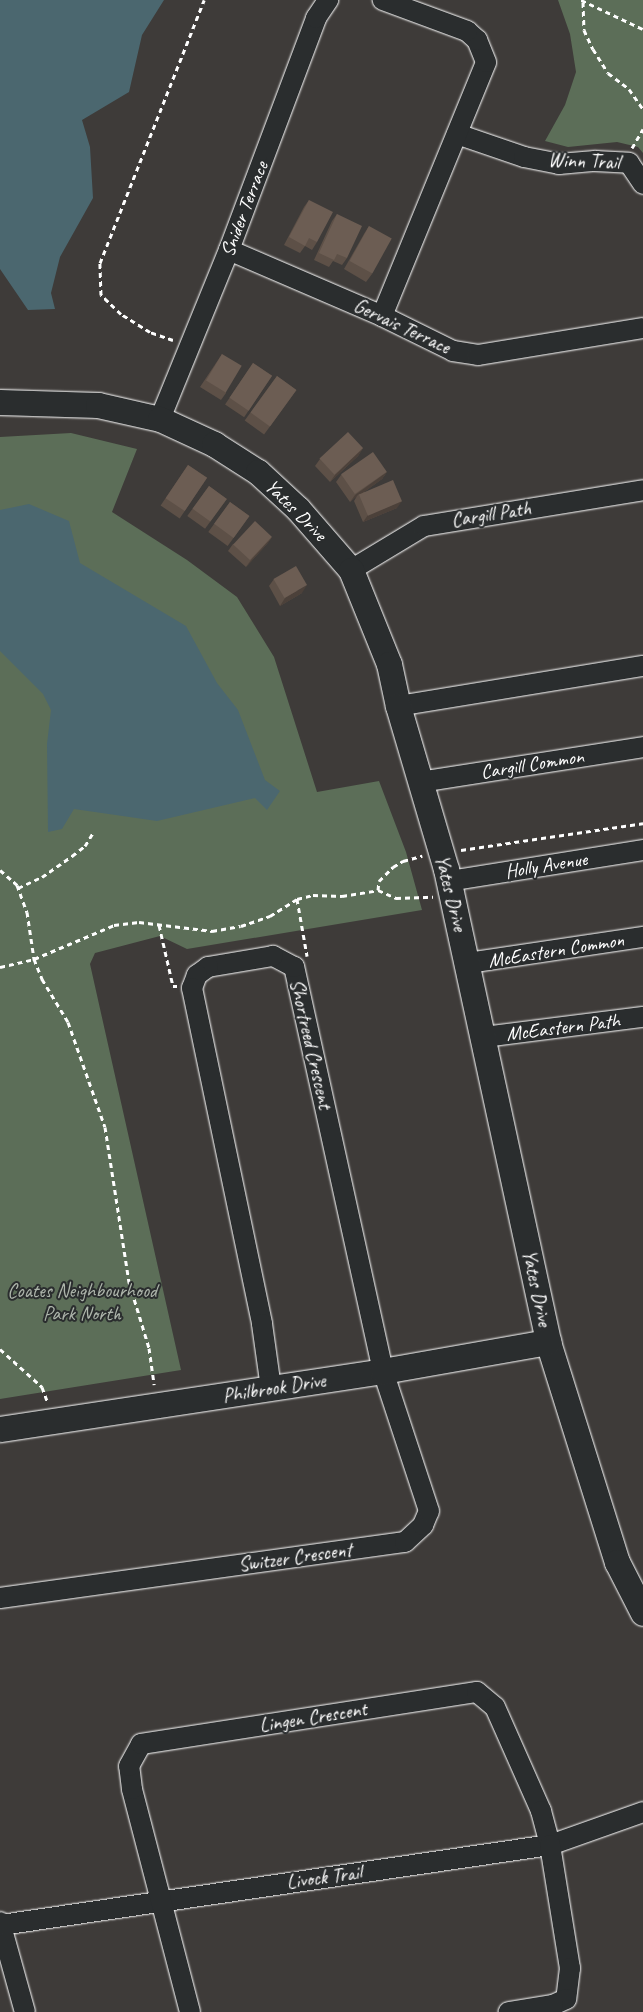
<!DOCTYPE html>
<html>
<head>
<meta charset="utf-8">
<style>
  body { margin:0 }
  #map { position:relative; width:643px; height:2012px; overflow:hidden; background:#3e3b39; font-family:Caveat,sans-serif }
  div>[style] { position:absolute }
  [style*='--x'] { left:calc(var(--x)*1px); top:calc(var(--y)*1px); width:calc(var(--w)*1px); rotate:calc(var(--a)*1deg) }
  .green>* { inset:0; background:#5c6e58 }
  .water>* { inset:0; background:#4b676f }
  .path>* { height:3px; margin-top:-1.5px; transform-origin:0; background:repeating-linear-gradient(90deg,#fff 0 5px,transparent 0 9px) }
  .roads { filter:drop-shadow(0 0 1px #fff) drop-shadow(0 0 1px #fff) }
  .minor>* { height:20px; margin:-10px; padding:0 10px; transform-origin:10px; border-radius:10px; background:#2a2d2e }
  .tertiary>* { height:25px; margin:-12.5px; padding:0 12.5px; transform-origin:12.5px; border-radius:12.5px; background:#2a2d2e }
  .wall>* { inset:0; background:#5d5047; transform-origin:0 0 }
  .shaded-wall>* { inset:0; background:#4c413a }
  .building>* { inset:0; background:#6c5d53; transform-origin:0 0 }
  span { translate:-50% -50%; white-space:nowrap; text-align:center; line-height:1.15; -webkit-text-stroke:4px #2a2d2e; paint-order:stroke }
  .street-label { font-size:20px; color:#fff }
  .park-label { font-size:20px; color:#aeb6ac }
</style>
</head>
<body>
<div id="map">
  <div class="green">
    <div style="clip-path:polygon(558px 0,643px 0,643px 153px,638px 147px,617px 142px,568px 147px,545px 141px,565px 105px,576px 72px,570px 34px)"></div>
    <div style="clip-path:polygon(71px 433px,137px 449px,112px 512px,187px 560px,237px 597px,274px 657px,317px 792px,379px 781px,406px 852px,422px 910px,187px 949px,160px 936px,95px 953px,90px 964px,181px 1370px,0 1399px,0 437px)"></div>
  </div>
  <div class="water">
    <div style="clip-path:polygon(0 0,164px 0,142px 35px,129px 92px,82px 120px,90px 147px,93px 198px,60px 257px,51px 293px,55px 309px,28px 310px,0 269px)"></div>
    <div style="clip-path:polygon(29px 504px,69px 521px,80px 563px,186px 626px,217px 683px,238px 710px,265px 780px,280px 791px,267px 810px,255px 798px,157px 821px,74px 809px,62px 829px,48px 832px,47px 744px,51px 710px,43px 694px,0 651px,0 510px)"></div>
  </div>
  <div class="path">
    <div style="--x:581;--y:0;--w:68;--a:25.1"></div>
    <div style="--x:583;--y:2;--w:28;--a:88"></div>
    <div style="--x:584;--y:30;--w:21;--a:65"></div>
    <div style="--x:593;--y:49;--w:28;--a:58"></div>
    <div style="--x:608;--y:73;--w:26;--a:37"></div>
    <div style="--x:629;--y:89;--w:24;--a:55"></div>
    <div style="--x:632;--y:148;--w:22;--a:-60"></div>
    <div style="--x:173;--y:340;--w:24;--a:-161"></div>
    <div style="--x:150;--y:332;--w:34;--a:-148"></div>
    <div style="--x:121;--y:314;--w:28;--a:-136"></div>
    <div style="--x:101;--y:295;--w:32;--a:-92"></div>
    <div style="--x:100;--y:263;--w:283;--a:-68.4"></div>
    <div style="--x:461;--y:850;--w:184;--a:-8.4"></div>
    <div style="--x:0;--y:870;--w:23;--a:41"></div>
    <div style="--x:17;--y:885;--w:29;--a:70"></div>
    <div style="--x:27;--y:912;--w:48;--a:81.5"></div>
    <div style="--x:34;--y:959;--w:22;--a:68"></div>
    <div style="--x:42;--y:979;--w:50;--a:58.8"></div>
    <div style="--x:68;--y:1022;--w:111;--a:70.6"></div>
    <div style="--x:105;--y:1127;--w:157;--a:81.2"></div>
    <div style="--x:129;--y:1282;--w:69;--a:73.1"></div>
    <div style="--x:149;--y:1348;--w:37;--a:82"></div>
    <div style="--x:18;--y:888;--w:26;--a:-25"></div>
    <div style="--x:42;--y:877;--w:37;--a:-35"></div>
    <div style="--x:72;--y:856;--w:16;--a:-38"></div>
    <div style="--x:85;--y:846;--w:17;--a:-59"></div>
    <div style="--x:378;--y:890;--w:9;--a:-84"></div>
    <div style="--x:379;--y:881;--w:20;--a:-45"></div>
    <div style="--x:393;--y:867;--w:12;--a:-31"></div>
    <div style="--x:403;--y:861;--w:20;--a:-15"></div>
    <div style="--x:297;--y:899;--w:58;--a:80"></div>
    <div style="--x:159;--y:925;--w:63;--a:77.1"></div>
    <div style="--x:173;--y:986;--w:4;--a:0"></div>
    <div style="--x:0;--y:967;--w:35;--a:-13"></div>
    <div style="--x:34;--y:959;--w:87;--a:-23"></div>
    <div style="--x:114;--y:925;--w:25;--a:-7"></div>
    <div style="--x:139;--y:922;--w:74;--a:7"></div>
    <div style="--x:212;--y:931;--w:29;--a:-10"></div>
    <div style="--x:241;--y:926;--w:31;--a:-19"></div>
    <div style="--x:270;--y:916;--w:32;--a:-32"></div>
    <div style="--x:297;--y:899;--w:16;--a:-14"></div>
    <div style="--x:313;--y:895;--w:29;--a:2"></div>
    <div style="--x:342;--y:896;--w:36;--a:-9"></div>
    <div style="--x:378;--y:890;--w:20;--a:24"></div>
    <div style="--x:396;--y:898;--w:37;--a:-2"></div>
    <div style="--x:0;--y:1349;--w:57;--a:42.1"></div>
    <div style="--x:42;--y:1387;--w:15;--a:70"></div>
  </div>
  <div class="roads">
    <div class="minor">
      <div style="--x:457;--y:134;--w:71;--a:18.9"></div>
      <div style="--x:524;--y:157;--w:36;--a:11"></div>
      <div style="--x:559;--y:164;--w:36;--a:-5"></div>
      <div style="--x:595;--y:161;--w:34;--a:3"></div>
      <div style="--x:629;--y:163;--w:25;--a:56"></div>
      <div style="--x:229;--y:250;--w:167;--a:23.3"></div>
      <div style="--x:382;--y:316;--w:79;--a:26.2"></div>
      <div style="--x:453;--y:351;--w:25;--a:9"></div>
      <div style="--x:478;--y:355;--w:167;--a:-9.3"></div>
      <div style="--x:382;--y:316;--w:274;--a:-67.7"></div>
      <div style="--x:486;--y:62;--w:24;--a:-112"></div>
      <div style="--x:477;--y:40;--w:13;--a:-138"></div>
      <div style="--x:467;--y:31;--w:90;--a:-159.7"></div>
      <div style="--x:160;--y:419;--w:183;--a:-67.8"></div>
      <div style="--x:229;--y:250;--w:248;--a:-69.4"></div>
      <div style="--x:316;--y:18;--w:22;--a:-56"></div>
      <div style="--x:351;--y:570;--w:85;--a:-31.1"></div>
      <div style="--x:424;--y:526;--w:222;--a:-9.3"></div>
      <div style="--x:398;--y:706;--w:248;--a:-9.3"></div>
      <div style="--x:420;--y:782;--w:226;--a:-8.9"></div>
      <div style="--x:449;--y:881;--w:196;--a:-9.1"></div>
      <div style="--x:468;--y:963;--w:177;--a:-8.5"></div>
      <div style="--x:484;--y:1037;--w:160;--a:-7.2"></div>
      <div style="--x:0;--y:1598;--w:409;--a:-7.9"></div>
      <div style="--x:405;--y:1542;--w:25;--a:-43"></div>
      <div style="--x:423;--y:1525;--w:15;--a:-67"></div>
      <div style="--x:429;--y:1511;--w:147;--a:-108.2"></div>
      <div style="--x:383;--y:1371;--w:414;--a:-102.4"></div>
      <div style="--x:294;--y:967;--w:24;--a:-152"></div>
      <div style="--x:273;--y:956;--w:66;--a:170.4"></div>
      <div style="--x:208;--y:967;--w:14;--a:144"></div>
      <div style="--x:197;--y:975;--w:14;--a:111"></div>
      <div style="--x:192;--y:988;--w:343;--a:78.2"></div>
      <div style="--x:262;--y:1324;--w:65;--a:82"></div>
      <div style="--x:0;--y:1922;--w:93;--a:74.5"></div>
      <div style="--x:1;--y:1925;--w:555;--a:-8.29"></div>
      <div style="--x:550;--y:1845;--w:99;--a:-19.5"></div>
      <div style="--x:190;--y:2012;--w:230;--a:-104.6"></div>
      <div style="--x:132;--y:1789;--w:23;--a:-97"></div>
      <div style="--x:129;--y:1766;--w:25;--a:-61"></div>
      <div style="--x:141;--y:1744;--w:340;--a:-8.8"></div>
      <div style="--x:477;--y:1692;--w:23;--a:40"></div>
      <div style="--x:495;--y:1707;--w:114;--a:66.1"></div>
      <div style="--x:541;--y:1811;--w:35;--a:75"></div>
      <div style="--x:550;--y:1845;--w:125;--a:80.8"></div>
      <div style="--x:570;--y:1968;--w:31;--a:97"></div>
      <div style="--x:566;--y:1999;--w:14;--a:155"></div>
      <div style="--x:553;--y:2005;--w:45;--a:171"></div>
    </div>
    <div class="tertiary">
      <div style="--x:0;--y:402;--w:98;--a:1.8"></div>
      <div style="--x:98;--y:405;--w:64;--a:12.7"></div>
      <div style="--x:160;--y:419;--w:60;--a:24.8"></div>
      <div style="--x:214;--y:444;--w:52;--a:32.5"></div>
      <div style="--x:258;--y:472;--w:54;--a:42.8"></div>
      <div style="--x:298;--y:509;--w:81;--a:49"></div>
      <div style="--x:351;--y:570;--w:101;--a:68"></div>
      <div style="--x:389;--y:664;--w:43;--a:77.9"></div>
      <div style="--x:398;--y:706;--w:170;--a:73.6"></div>
      <div style="--x:446;--y:869;--w:484;--a:77.8"></div>
      <div style="--x:548;--y:1342;--w:231;--a:72.6"></div>
      <div style="--x:617;--y:1562;--w:57;--a:63"></div>
      <div style="--x:0;--y:1429;--w:387;--a:-8.6"></div>
      <div style="--x:383;--y:1371;--w:168;--a:-10"></div>
    </div>
  </div>
  <div class="wall">
    <div style="clip-path:polygon(309px 200px,317px 242px,312px 250px,305px 246px,300px 253px,284px 245px,304px 207px)"></div>
    <div style="clip-path:polygon(337px 214px,347px 258px,342px 265px,333px 261px,329px 267px,314px 260px,332px 221px)"></div>
    <div style="clip-path:polygon(369px 226px,372px 274px,366px 282px,344px 269px,364px 234px)"></div>
    <div style="clip-path:polygon(222px 354px,226px 393px,221px 400px,200px 387px)"></div>
    <div style="left:253px;top:363px;width:23px;height:50px;rotate:34deg"></div>
    <div style="left:277px;top:376px;width:24px;height:55px;rotate:36deg"></div>
    <div style="clip-path:polygon(363px 448px,358px 456px,330px 482px,315px 466px,320px 459px)"></div>
    <div style="left:188px;top:465px;width:23px;height:49px;rotate:34deg"></div>
    <div style="clip-path:polygon(387px 472px,382px 479px,364px 492px,397px 508px,363px 522px,354px 501px,357px 496px,350px 502px,336px 482px,341px 475px)"></div>
    <div style="left:209px;top:486px;width:22px;height:37px;rotate:36deg"></div>
    <div style="left:230px;top:502px;width:24px;height:37px;rotate:36deg"></div>
    <div style="clip-path:polygon(272px 537px,267px 544px,246px 567px,228px 551px,233px 544px)"></div>
    <div style="clip-path:polygon(274px 579px,302px 593px,280px 606px,269px 586px)"></div>
  </div>
  <div class="shaded-wall">
    <div style="clip-path:polygon(363px 448px,358px 456px,330px 482px,335px 475px)"></div>
    <div style="clip-path:polygon(387px 472px,382px 479px,360px 495px,359px 494px,357px 496px,350px 502px,355px 495px)"></div>
    <div style="clip-path:polygon(402px 501px,397px 508px,363px 522px,368px 515px)"></div>
    <div style="clip-path:polygon(272px 537px,267px 544px,246px 567px,251px 560px)"></div>
    <div style="clip-path:polygon(307px 585px,302px 593px,280px 606px,285px 598px)"></div>
  </div>
  <div class="building">
    <div style="clip-path:polygon(309px 200px,333px 212px,317px 242px,309px 238px,305px 246px,289px 237px)"></div>
    <div style="clip-path:polygon(337px 214px,362px 226px,347px 258px,337px 254px,334px 260px,319px 253px)"></div>
    <div style="left:369px;top:226px;width:26px;height:40px;rotate:29deg"></div>
    <div style="left:222px;top:354px;width:23px;height:31px;rotate:31deg"></div>
    <div style="left:253px;top:363px;width:23px;height:42px;rotate:34deg"></div>
    <div style="left:277px;top:376px;width:24px;height:45px;rotate:36deg"></div>
    <div style="left:348px;top:432px;width:22px;height:39px;rotate:47deg"></div>
    <div style="left:373px;top:452px;width:24px;height:39px;rotate:55deg"></div>
    <div style="left:188px;top:465px;width:23px;height:40px;rotate:34deg"></div>
    <div style="left:393px;top:480px;width:23px;height:37px;rotate:67deg"></div>
    <div style="left:209px;top:486px;width:22px;height:28px;rotate:36deg"></div>
    <div style="left:230px;top:502px;width:24px;height:27px;rotate:36deg"></div>
    <div style="left:255px;top:521px;width:23px;height:32px;rotate:43deg"></div>
    <div style="left:296px;top:566px;width:22px;height:26px;rotate:60deg"></div>
  </div>
  <div class="street-label">
    <span style="left:584px;top:161px;rotate:2deg">Winn Trail</span>
    <span style="left:244px;top:209px;rotate:-69deg">Snider Terrace</span>
    <span style="left:402px;top:326px;rotate:25deg">Gervais Terrace</span>
    <span style="left:296px;top:510px;rotate:45deg">Yates Drive</span>
    <span style="left:491px;top:514px;rotate:-9deg">Cargill Path</span>
    <span style="left:532px;top:764px;rotate:-9deg">Cargill Common</span>
    <span style="left:546px;top:865px;rotate:-9deg">Holly Avenue</span>
    <span style="left:451px;top:893px;rotate:76deg">Yates Drive</span>
    <span style="left:556px;top:950px;rotate:-9deg">McEastern Common</span>
    <span style="left:563px;top:1027px;rotate:-7deg">McEastern Path</span>
    <span style="left:311px;top:1044px;rotate:77deg">Shortreed Crescent</span>
    <span style="left:537px;top:1288px;rotate:78deg">Yates Drive</span>
    <span style="left:274px;top:1388px;rotate:-9deg">Philbrook Drive</span>
    <span style="left:295px;top:1557px;rotate:-8deg">Switzer Crescent</span>
    <span style="left:313px;top:1717px;rotate:-9deg">Lingen Crescent</span>
    <span style="left:324px;top:1877px;rotate:-8deg">Livock Trail</span>
  </div>
  <div class="park-label">
    <span style="left:82px;top:1302px">Coates Neighbourhood<br>Park North</span>
  </div>
</div>
</body>
</html>
